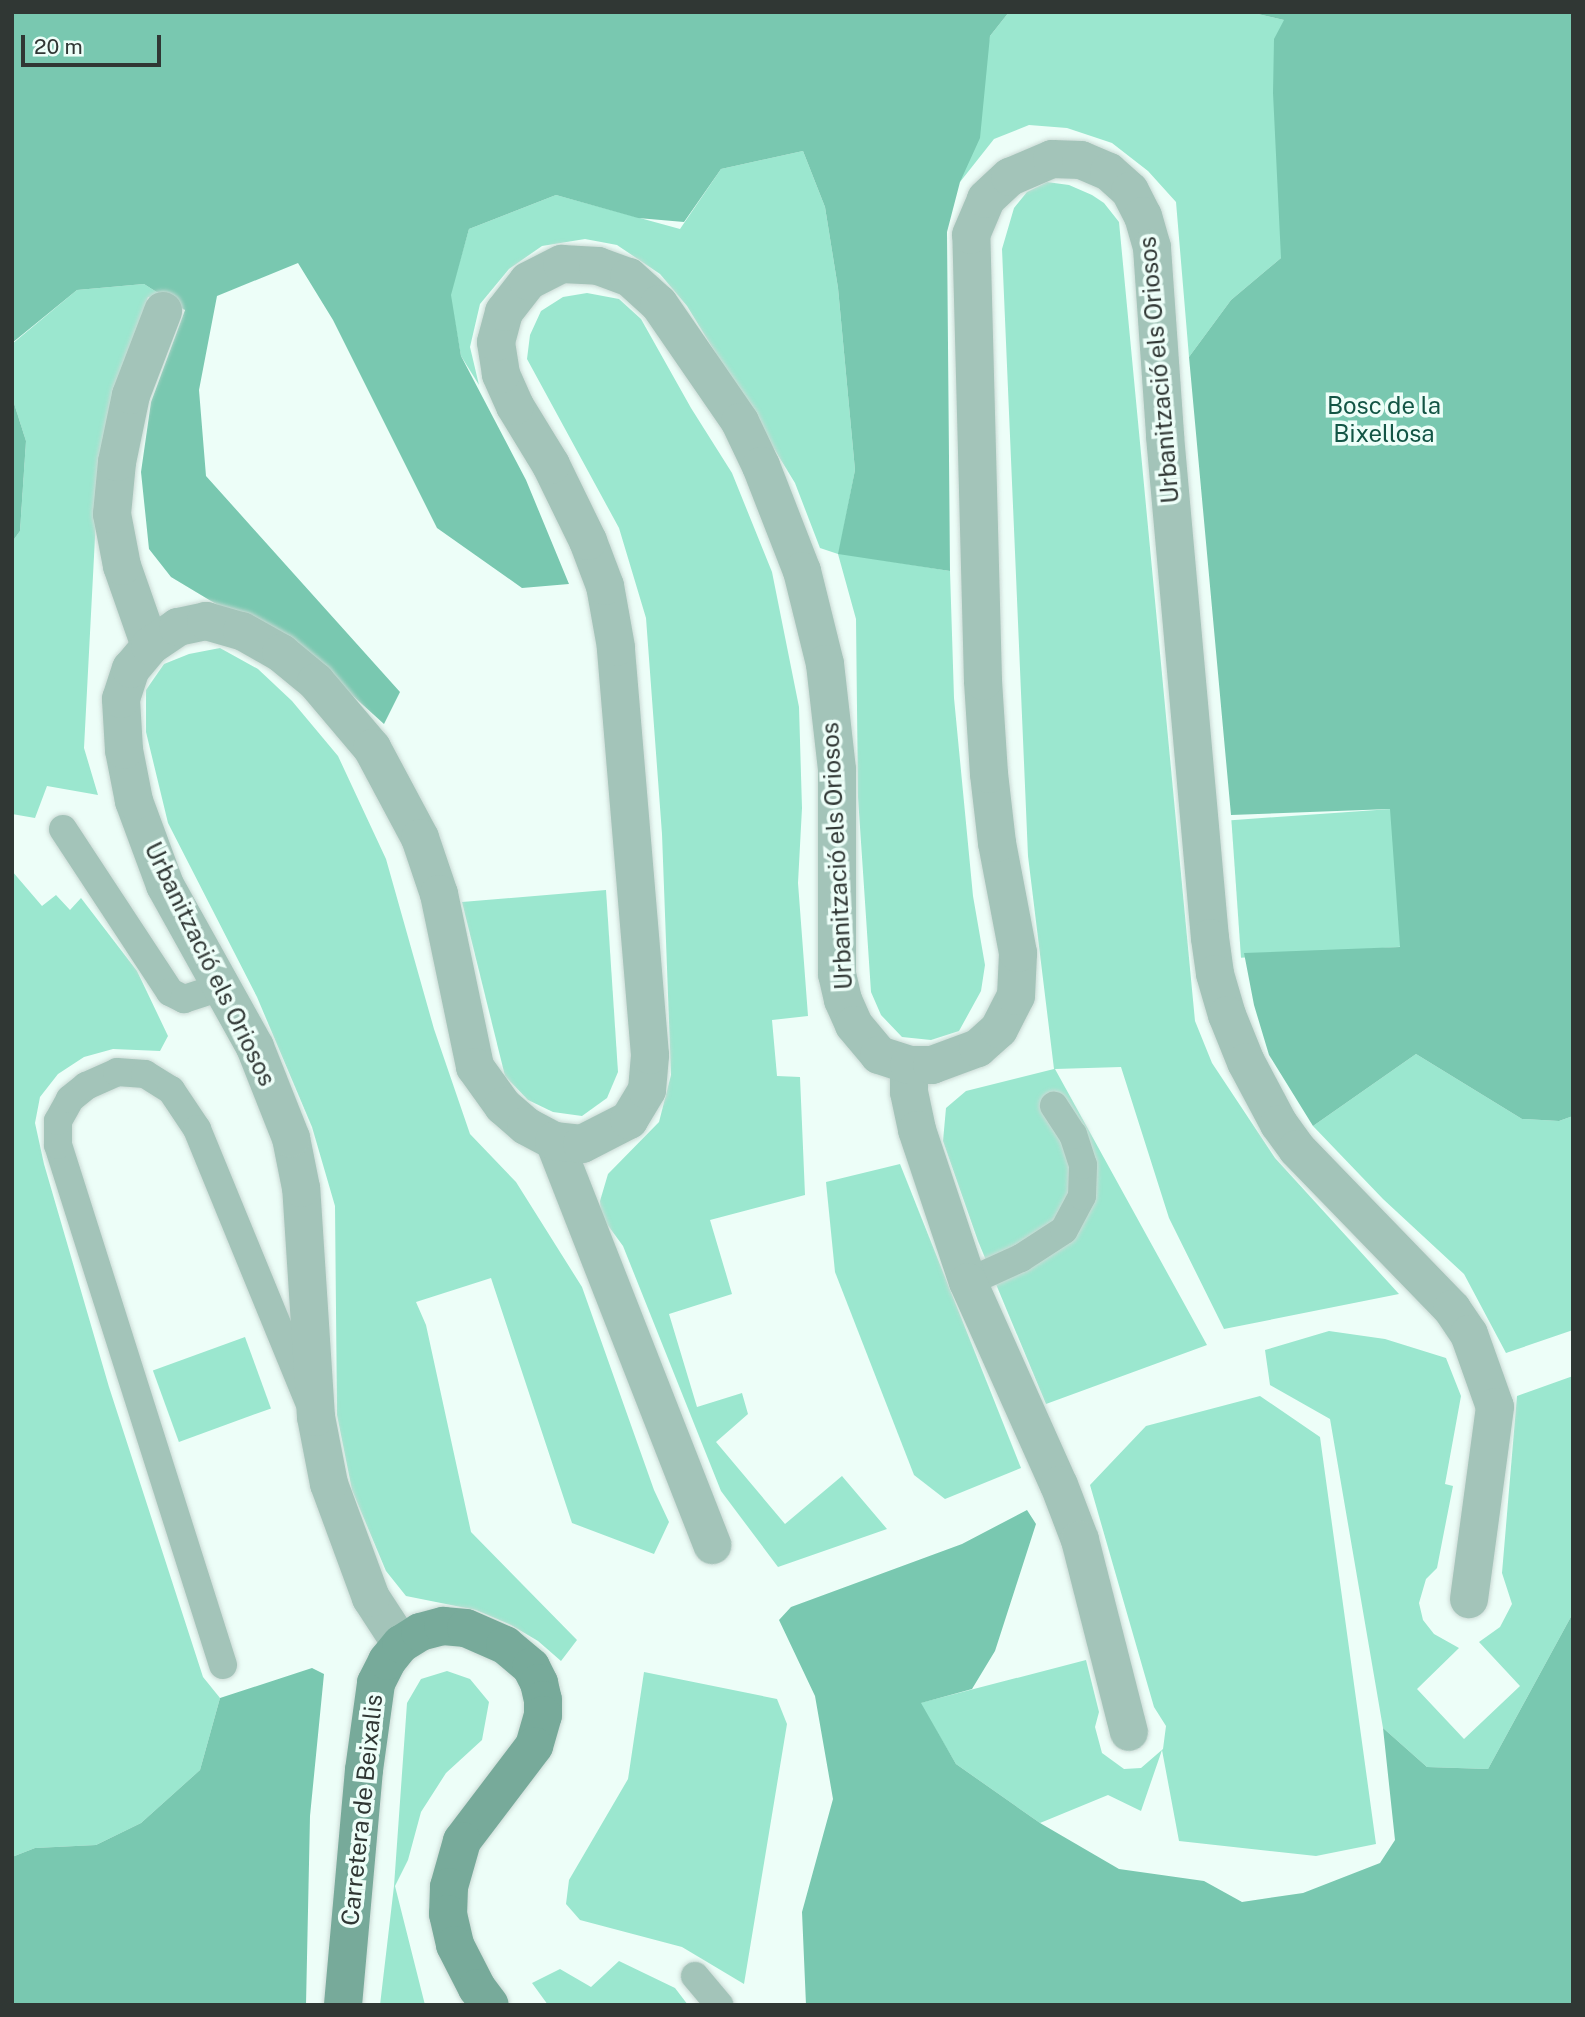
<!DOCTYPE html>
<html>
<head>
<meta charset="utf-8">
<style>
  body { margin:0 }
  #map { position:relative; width:1585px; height:2017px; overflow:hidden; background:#edfef8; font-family:"Public Sans",sans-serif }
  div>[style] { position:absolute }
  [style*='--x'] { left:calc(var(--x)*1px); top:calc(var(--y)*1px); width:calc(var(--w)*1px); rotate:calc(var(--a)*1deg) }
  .green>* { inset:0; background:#9be7cf; transform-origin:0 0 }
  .forest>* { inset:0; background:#79c8b0 }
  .roads { filter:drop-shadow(0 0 2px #cbdad5) drop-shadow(0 0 2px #cbdad5) }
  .service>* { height:28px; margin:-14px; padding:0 14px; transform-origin:14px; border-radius:14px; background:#a3c4b9 }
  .minor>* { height:38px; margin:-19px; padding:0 19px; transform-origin:19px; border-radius:19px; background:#a3c4b9 }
  .secondary>* { height:38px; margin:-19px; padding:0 19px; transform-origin:19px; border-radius:19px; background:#77aa9a }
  span { translate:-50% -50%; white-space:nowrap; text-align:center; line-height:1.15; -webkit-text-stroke:7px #edfef8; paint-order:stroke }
  .street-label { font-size:24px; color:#303734 }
  .park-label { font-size:24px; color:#135545 }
  .frame { position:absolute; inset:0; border:14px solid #303734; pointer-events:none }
  .scale { position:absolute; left:21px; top:35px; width:140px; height:32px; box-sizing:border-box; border:4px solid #303734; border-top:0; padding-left:9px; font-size:21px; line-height:24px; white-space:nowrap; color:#303734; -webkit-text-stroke:5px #edfef8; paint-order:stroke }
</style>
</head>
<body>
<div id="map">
  <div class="green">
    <div style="clip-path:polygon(1009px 12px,1249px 12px,1284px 20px,1281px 258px,1231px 300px,1189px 357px,1176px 202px,1148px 171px,1112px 143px,1067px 128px,1029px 125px,994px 139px,960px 182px,990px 36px)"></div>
    <div style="clip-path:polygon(803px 151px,825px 207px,838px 288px,855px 470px,839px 553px,950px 571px,954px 698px,973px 896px,985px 965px,981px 991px,959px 1031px,931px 1040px,902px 1037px,881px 1015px,871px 992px,858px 797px,856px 619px,838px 554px,820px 548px,795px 483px,687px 306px,660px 274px,617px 245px,585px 239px,542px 246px,509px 269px,480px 304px,470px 347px,479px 385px,461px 356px,450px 295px,469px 229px,556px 195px,680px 229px,721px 169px)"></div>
    <div style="clip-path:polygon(1047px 182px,1069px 185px,1092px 195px,1104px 203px,1119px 222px,1195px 1021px,1212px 1063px,1275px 1158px,1399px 1294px,1224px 1329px,1169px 1218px,1121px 1067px,1055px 1069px,1207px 1345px,1046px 1404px,978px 1241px,943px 1141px,946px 1108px,966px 1091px,1054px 1069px,1028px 856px,1002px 249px,1014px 208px,1027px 192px)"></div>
    <div style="clip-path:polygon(144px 284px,185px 310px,148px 297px,111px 417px,97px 499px,84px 748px,98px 795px,47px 786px,35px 818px,12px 814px,12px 542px,20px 531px,26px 441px,12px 397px,12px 344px,77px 290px)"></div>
    <div style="clip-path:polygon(587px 293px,619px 299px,641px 319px,691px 408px,732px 473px,772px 572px,799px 707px,802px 808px,798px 883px,808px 1016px,772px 1020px,777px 1076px,800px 1077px,805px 1195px,710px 1220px,732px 1294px,669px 1314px,697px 1407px,742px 1393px,748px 1414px,716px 1442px,785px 1524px,842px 1476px,887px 1529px,778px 1567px,721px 1491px,623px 1246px,601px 1216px,600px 1201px,608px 1174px,659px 1122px,671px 1075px,662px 834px,646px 618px,619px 528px,527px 359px,530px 335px,541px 311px,563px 297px)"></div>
    <div style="clip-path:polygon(220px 648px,258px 669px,292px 701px,338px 756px,386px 859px,434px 1029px,470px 1134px,516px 1182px,582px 1287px,654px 1490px,669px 1522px,654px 1554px,572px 1523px,491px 1278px,416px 1302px,426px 1325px,471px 1532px,577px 1640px,561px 1661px,538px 1641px,511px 1625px,476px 1610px,406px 1596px,386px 1571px,352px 1490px,337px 1415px,335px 1206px,312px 1127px,257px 997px,168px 823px,146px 732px,146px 690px,164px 664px,189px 654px)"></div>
    <div style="left:1391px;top:809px;width:138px;height:160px;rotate:86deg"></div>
    <div style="clip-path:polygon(12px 871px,42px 906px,56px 895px,70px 910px,81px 898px,137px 971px,168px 1036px,160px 1051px,113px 1049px,84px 1057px,58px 1074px,40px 1097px,35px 1123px,44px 1164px,109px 1387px,203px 1677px,220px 1698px,200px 1770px,141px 1823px,96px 1845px,35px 1848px,12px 1857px)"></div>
    <div style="clip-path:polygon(606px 890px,618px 1072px,607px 1098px,582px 1116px,553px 1112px,528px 1100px,505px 1076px,462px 902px)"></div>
    <div style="clip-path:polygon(1416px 1054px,1522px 1119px,1559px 1121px,1573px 1116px,1573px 1330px,1506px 1353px,1464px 1274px,1383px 1199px,1313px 1126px)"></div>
    <div style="clip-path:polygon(900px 1164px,1021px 1468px,945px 1499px,914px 1475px,835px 1272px,826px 1182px)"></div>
    <div style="clip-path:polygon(1329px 1331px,1385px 1339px,1446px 1358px,1461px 1396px,1445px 1484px,1453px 1486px,1443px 1537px,1437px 1568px,1426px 1579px,1419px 1603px,1423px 1620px,1434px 1634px,1459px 1648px,1417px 1689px,1464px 1739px,1520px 1686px,1479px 1642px,1500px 1627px,1512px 1604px,1502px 1573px,1517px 1396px,1573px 1376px,1573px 1613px,1488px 1769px,1427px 1767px,1383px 1728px,1330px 1419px,1270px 1385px,1265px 1350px)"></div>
    <div style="left:245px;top:1337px;width:76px;height:98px;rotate:70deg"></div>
    <div style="clip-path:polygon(1260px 1396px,1320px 1437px,1376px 1844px,1316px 1856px,1179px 1841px,1162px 1750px,1141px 1811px,1108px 1795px,1040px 1823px,956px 1764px,920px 1703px,1086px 1660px,1099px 1712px,1095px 1727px,1102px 1753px,1124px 1769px,1141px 1768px,1163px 1749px,1166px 1726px,1154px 1707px,1090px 1485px,1146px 1426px)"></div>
    <div style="clip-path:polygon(447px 1671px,470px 1679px,489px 1702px,482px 1740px,446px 1773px,421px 1812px,408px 1860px,395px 1886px,425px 2005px,380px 2005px,394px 1886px,407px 1703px,421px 1679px)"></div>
    <div style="clip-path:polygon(644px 1672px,777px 1699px,787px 1724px,744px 1984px,682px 1947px,580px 1920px,566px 1904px,569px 1880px,628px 1779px)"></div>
    <div style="clip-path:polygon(619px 1961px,675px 1988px,688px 2005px,548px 2005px,532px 1983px,560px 1969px,591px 1987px)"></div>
  </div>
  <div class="forest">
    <div style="clip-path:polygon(12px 12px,1009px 12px,990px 36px,980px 138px,960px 182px,947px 232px,950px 571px,838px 554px,855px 470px,838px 288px,825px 207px,803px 151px,721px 169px,684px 222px,638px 218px,556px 195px,469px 229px,451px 295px,461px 356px,526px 480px,569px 584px,522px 588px,437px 528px,333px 320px,298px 263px,217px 296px,199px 390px,206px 476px,400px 692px,384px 724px,293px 642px,216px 604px,171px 577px,149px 549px,141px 472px,151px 402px,185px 310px,144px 284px,77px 290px,12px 343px)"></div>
    <div style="clip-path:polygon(1249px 12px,1573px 12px,1573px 1116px,1559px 1121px,1522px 1119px,1416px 1054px,1313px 1126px,1269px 1055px,1254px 1005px,1244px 953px,1400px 947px,1390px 809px,1231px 815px,1189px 357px,1231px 300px,1281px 258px,1273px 93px,1274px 39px,1284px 20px)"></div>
    <div style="clip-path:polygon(12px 397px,26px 441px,20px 531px,12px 542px)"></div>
    <div style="clip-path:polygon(1027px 1510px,1036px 1524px,995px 1651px,972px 1689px,921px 1703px,956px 1764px,1040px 1823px,1119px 1869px,1204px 1881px,1242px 1902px,1303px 1893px,1380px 1863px,1395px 1840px,1383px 1728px,1427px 1767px,1488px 1769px,1573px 1613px,1573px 2005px,806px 2005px,802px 1912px,833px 1799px,815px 1696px,779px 1620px,791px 1607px,962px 1544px)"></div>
    <div style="clip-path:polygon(312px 1668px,324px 1674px,310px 1816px,306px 2005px,12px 2005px,12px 1857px,35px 1848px,96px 1845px,141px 1823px,200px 1770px,220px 1698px)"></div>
  </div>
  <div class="roads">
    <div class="service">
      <div style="--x:63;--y:829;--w:195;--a:56.7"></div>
      <div style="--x:170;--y:992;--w:16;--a:27"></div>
      <div style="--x:184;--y:999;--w:38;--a:-18"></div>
      <div style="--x:968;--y:1282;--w:58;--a:-24.4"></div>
      <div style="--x:1021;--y:1258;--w:51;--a:-33.1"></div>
      <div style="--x:1064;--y:1230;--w:38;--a:-62"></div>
      <div style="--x:1082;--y:1196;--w:31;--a:-88"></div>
      <div style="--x:1083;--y:1165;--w:32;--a:-108"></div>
      <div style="--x:1073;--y:1135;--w:35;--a:-123"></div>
      <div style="--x:223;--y:1665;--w:546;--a:-107.6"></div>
      <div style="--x:58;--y:1145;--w:24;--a:-90"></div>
      <div style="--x:58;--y:1121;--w:25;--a:-61"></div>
      <div style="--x:70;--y:1099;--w:21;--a:-39"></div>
      <div style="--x:86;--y:1086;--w:34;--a:-24"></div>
      <div style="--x:117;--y:1072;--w:28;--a:4"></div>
      <div style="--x:145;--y:1074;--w:31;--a:32"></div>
      <div style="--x:171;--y:1090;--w:47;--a:56.3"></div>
      <div style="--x:197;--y:1129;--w:295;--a:67.7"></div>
      <div style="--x:695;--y:1976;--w:38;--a:50"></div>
    </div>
    <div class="minor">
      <div style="--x:150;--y:646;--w:85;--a:-109.3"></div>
      <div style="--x:122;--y:566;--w:53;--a:-100.9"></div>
      <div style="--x:112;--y:514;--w:52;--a:-84.5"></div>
      <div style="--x:117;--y:462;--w:68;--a:-78.2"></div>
      <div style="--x:131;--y:395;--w:90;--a:-69.1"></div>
      <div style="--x:909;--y:1065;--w:27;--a:90"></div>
      <div style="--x:909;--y:1092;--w:39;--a:78"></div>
      <div style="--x:917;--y:1130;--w:160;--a:71.5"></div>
      <div style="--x:968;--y:1282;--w:222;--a:65.9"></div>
      <div style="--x:1059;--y:1485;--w:59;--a:69.1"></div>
      <div style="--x:1080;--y:1540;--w:198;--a:75.7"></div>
      <div style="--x:554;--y:1141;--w:434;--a:68.6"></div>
      <div style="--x:401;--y:1644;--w:55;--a:-123.1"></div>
      <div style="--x:371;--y:1598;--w:121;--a:-110.2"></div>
      <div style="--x:329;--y:1484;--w:68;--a:-101"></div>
      <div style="--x:316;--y:1417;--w:229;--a:-93.7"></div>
      <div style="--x:301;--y:1188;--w:51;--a:-101.3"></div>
      <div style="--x:291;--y:1138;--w:98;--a:-111.6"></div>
      <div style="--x:255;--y:1047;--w:185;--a:-119.1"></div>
      <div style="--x:165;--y:885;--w:90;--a:-110.3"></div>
      <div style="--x:134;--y:801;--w:52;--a:-101.1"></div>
      <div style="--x:124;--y:750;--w:51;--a:-93.4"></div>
      <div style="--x:121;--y:699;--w:32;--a:-72"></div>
      <div style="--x:131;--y:669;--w:30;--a:-50"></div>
      <div style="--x:150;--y:646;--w:34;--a:-34"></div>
      <div style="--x:178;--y:627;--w:29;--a:-12"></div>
      <div style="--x:206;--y:621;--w:37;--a:16"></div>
      <div style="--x:242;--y:631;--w:45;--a:29.4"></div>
      <div style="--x:281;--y:653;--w:45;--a:39.6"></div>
      <div style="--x:316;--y:682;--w:87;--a:49.7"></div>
      <div style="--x:372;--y:748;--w:102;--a:61.9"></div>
      <div style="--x:420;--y:838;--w:59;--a:71.3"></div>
      <div style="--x:439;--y:894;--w:177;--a:78.2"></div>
      <div style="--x:475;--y:1067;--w:48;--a:54.3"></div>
      <div style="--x:503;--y:1106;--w:30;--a:41"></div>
      <div style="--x:526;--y:1126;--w:32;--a:28"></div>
      <div style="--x:554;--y:1141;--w:28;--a:6"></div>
      <div style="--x:582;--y:1144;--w:53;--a:-27.1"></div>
      <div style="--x:629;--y:1120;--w:35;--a:-59"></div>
      <div style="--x:647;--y:1090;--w:35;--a:-85"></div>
      <div style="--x:650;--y:1055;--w:409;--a:-94.8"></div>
      <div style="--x:616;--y:647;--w:62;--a:-100.2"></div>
      <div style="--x:605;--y:586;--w:48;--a:-110.7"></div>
      <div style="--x:588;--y:541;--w:85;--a:-116"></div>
      <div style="--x:551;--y:465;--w:69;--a:-121.4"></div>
      <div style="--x:515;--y:406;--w:35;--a:-114"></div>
      <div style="--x:501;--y:374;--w:32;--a:-99"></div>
      <div style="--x:496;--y:342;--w:31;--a:-75"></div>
      <div style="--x:504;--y:312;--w:39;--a:-52"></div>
      <div style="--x:528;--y:281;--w:38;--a:-27"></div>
      <div style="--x:562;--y:264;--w:36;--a:3"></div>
      <div style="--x:598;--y:266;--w:33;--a:20"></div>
      <div style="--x:629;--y:277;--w:40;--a:42"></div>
      <div style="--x:659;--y:304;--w:143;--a:55.5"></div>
      <div style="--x:740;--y:422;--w:49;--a:64.5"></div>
      <div style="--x:761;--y:466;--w:113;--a:68.7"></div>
      <div style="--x:802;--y:571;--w:96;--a:76.1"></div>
      <div style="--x:825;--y:664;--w:107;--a:83.5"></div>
      <div style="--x:837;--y:770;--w:204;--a:90"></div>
      <div style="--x:837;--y:974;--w:27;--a:77"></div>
      <div style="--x:843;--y:1000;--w:27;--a:66"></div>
      <div style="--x:854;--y:1025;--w:39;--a:50"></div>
      <div style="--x:879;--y:1055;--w:32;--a:18"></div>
      <div style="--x:909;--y:1065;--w:23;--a:0"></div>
      <div style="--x:932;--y:1065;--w:49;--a:-20.3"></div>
      <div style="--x:978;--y:1048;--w:28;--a:-42"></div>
      <div style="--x:999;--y:1029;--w:37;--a:-63"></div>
      <div style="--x:1016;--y:996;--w:43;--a:-87.3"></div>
      <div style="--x:1018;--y:953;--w:112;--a:-100.8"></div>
      <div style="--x:997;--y:843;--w:69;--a:-96.6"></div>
      <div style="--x:989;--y:774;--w:93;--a:-93.7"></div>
      <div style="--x:983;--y:681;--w:446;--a:-91.5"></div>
      <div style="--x:971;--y:235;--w:39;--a:-67"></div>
      <div style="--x:986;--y:199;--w:33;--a:-43"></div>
      <div style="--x:1010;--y:177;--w:46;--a:-23.2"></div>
      <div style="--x:1052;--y:159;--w:29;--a:2"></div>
      <div style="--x:1081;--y:160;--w:30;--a:23"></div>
      <div style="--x:1109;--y:172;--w:28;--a:42"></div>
      <div style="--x:1130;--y:191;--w:28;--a:63"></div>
      <div style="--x:1143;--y:216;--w:33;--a:74"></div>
      <div style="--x:1152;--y:248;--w:188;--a:86"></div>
      <div style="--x:1165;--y:436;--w:504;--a:84.88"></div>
      <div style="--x:1210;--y:938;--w:36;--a:82"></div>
      <div style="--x:1215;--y:974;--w:43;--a:73.7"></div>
      <div style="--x:1227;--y:1015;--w:51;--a:68"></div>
      <div style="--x:1246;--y:1062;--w:70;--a:62"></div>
      <div style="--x:1279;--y:1124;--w:31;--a:54"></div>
      <div style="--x:1297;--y:1149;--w:223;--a:45.9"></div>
      <div style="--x:1452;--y:1309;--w:30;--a:56"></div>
      <div style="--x:1469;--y:1334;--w:77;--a:70.4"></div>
      <div style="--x:1495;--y:1407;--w:194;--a:97.7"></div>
    </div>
    <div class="secondary">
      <div style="--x:343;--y:2005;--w:236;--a:-84.9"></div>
      <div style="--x:364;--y:1770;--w:88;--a:-82.1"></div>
      <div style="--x:376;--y:1683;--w:25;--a:-63"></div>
      <div style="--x:387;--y:1661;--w:22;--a:-51"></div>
      <div style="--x:401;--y:1644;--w:22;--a:-32"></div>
      <div style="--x:420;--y:1632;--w:24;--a:-15"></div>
      <div style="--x:443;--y:1626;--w:23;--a:5"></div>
      <div style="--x:466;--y:1628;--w:43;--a:23.6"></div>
      <div style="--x:505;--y:1645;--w:34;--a:40"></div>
      <div style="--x:531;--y:1667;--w:18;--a:63"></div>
      <div style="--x:539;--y:1683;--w:17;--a:77"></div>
      <div style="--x:543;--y:1700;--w:15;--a:90"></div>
      <div style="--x:543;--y:1715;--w:32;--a:106"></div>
      <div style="--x:534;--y:1746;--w:119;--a:127.2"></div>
      <div style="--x:462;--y:1841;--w:48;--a:105.8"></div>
      <div style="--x:449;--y:1887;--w:27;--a:92"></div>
      <div style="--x:448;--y:1914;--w:32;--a:77"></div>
      <div style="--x:455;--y:1945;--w:48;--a:62.9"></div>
      <div style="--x:477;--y:1988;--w:21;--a:53"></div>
    </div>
  </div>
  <div class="street-label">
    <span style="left:1159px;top:370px;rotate:-95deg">Urbanització els Oriosos</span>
    <span style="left:837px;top:856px;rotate:-93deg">Urbanització els Oriosos</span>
    <span style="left:210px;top:964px;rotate:64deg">Urbanització els Oriosos</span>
    <span style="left:362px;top:1810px;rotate:-84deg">Carretera de Beixalis</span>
  </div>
  <div class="park-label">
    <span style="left:1384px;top:420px">Bosc de la<br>Bixellosa</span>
  </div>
  <div class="frame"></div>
  <div class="scale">20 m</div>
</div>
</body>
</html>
